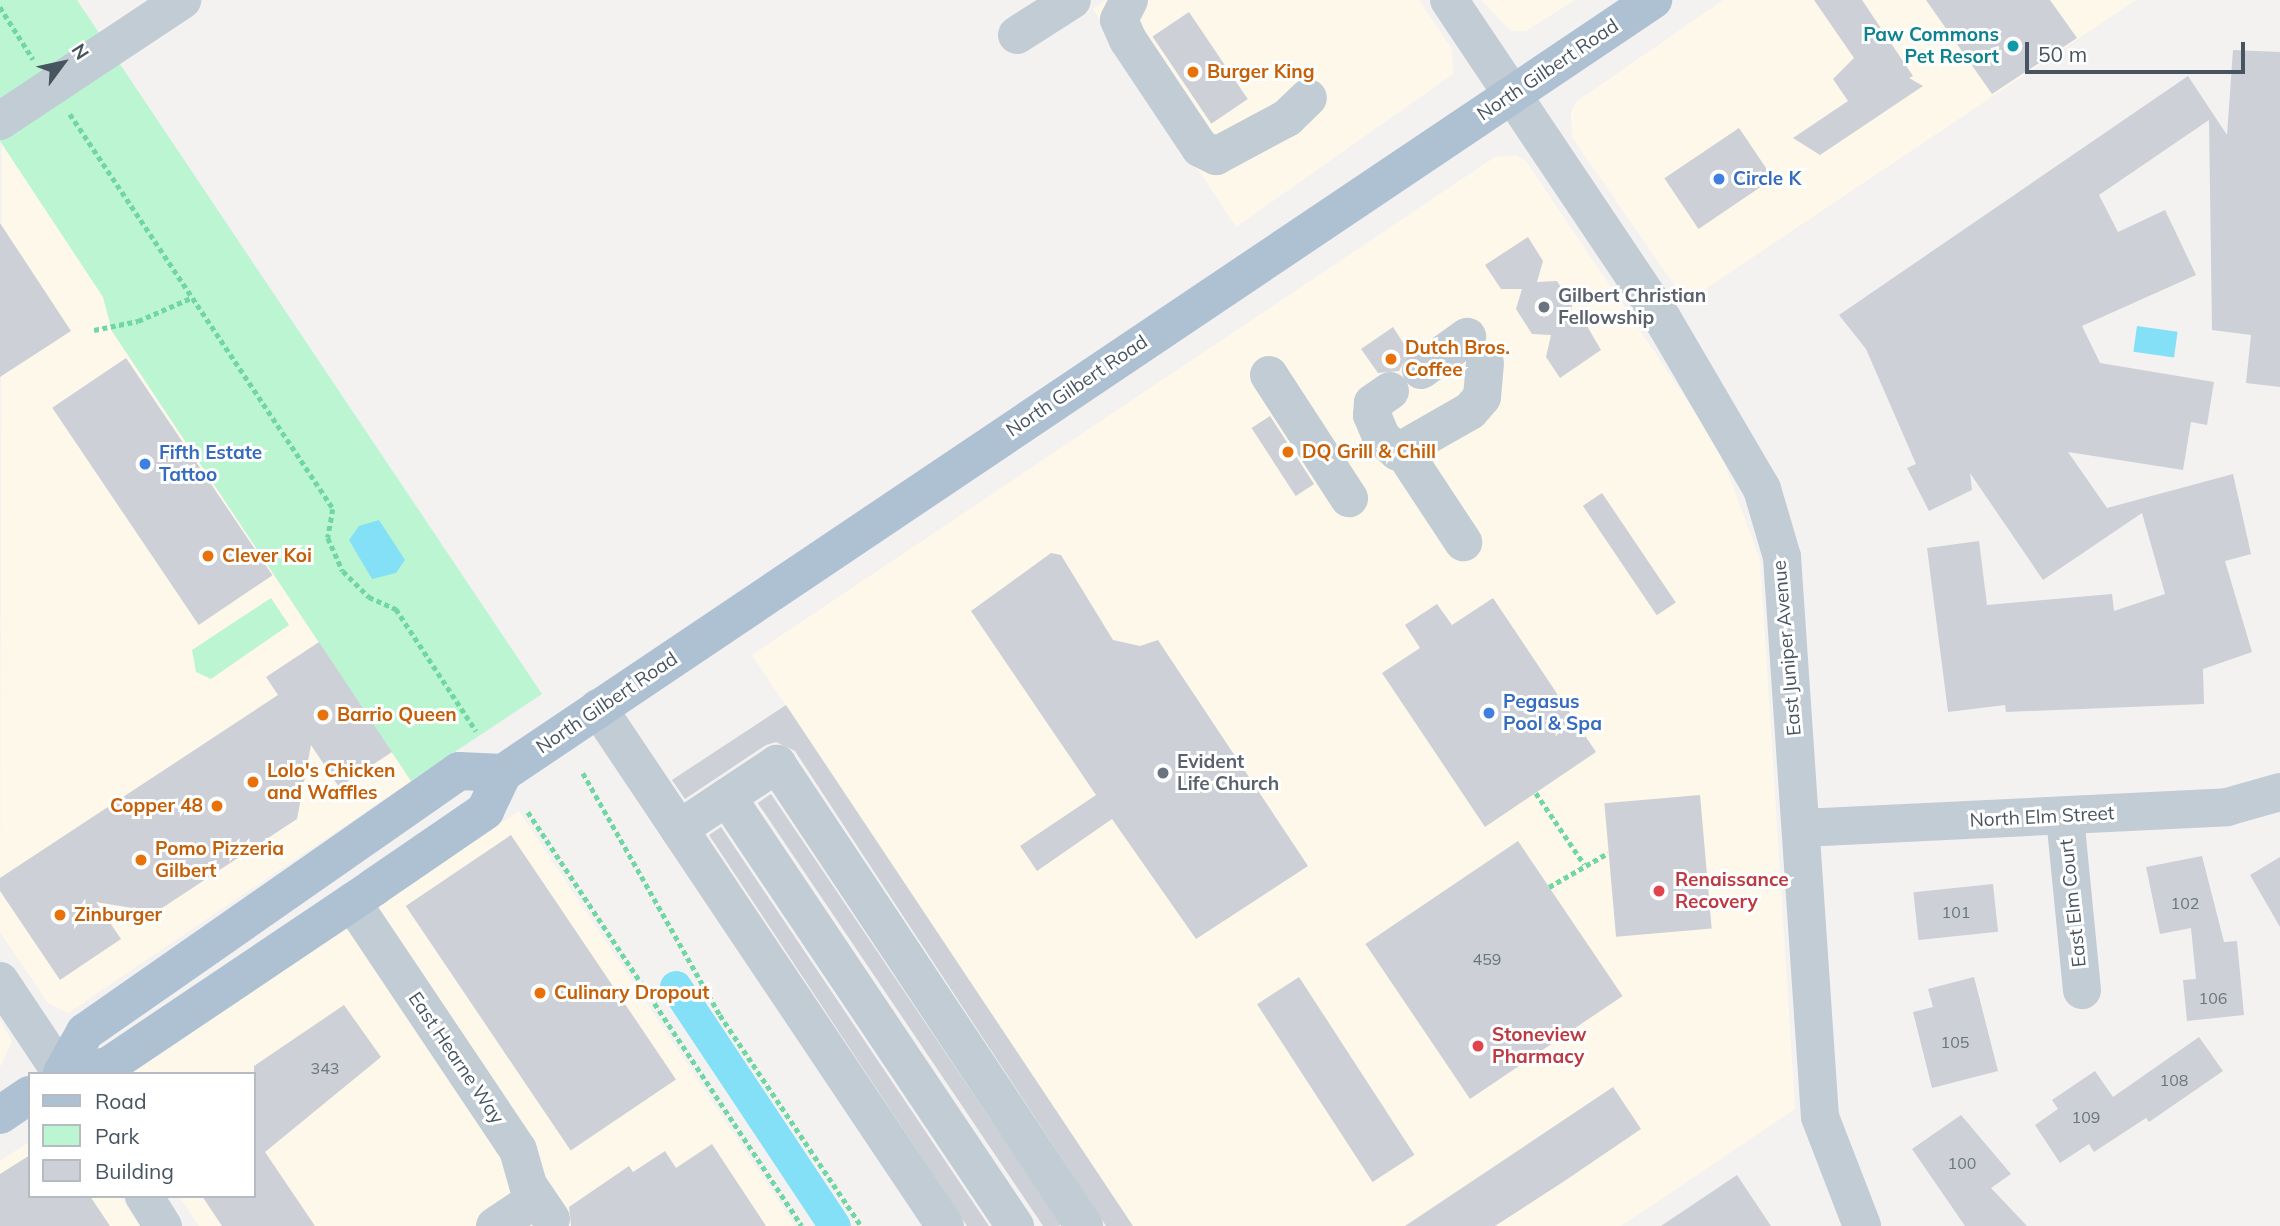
<!DOCTYPE html>
<html>
<head>
<meta charset="utf-8">
<style>
  body { margin:0 }
  #map { position:relative; width:2280px; height:1226px; overflow:hidden; background:#f4f1f1; font-family:Mulish,sans-serif }
  div>[style] { position:absolute }
  [style*='--x'] { left:calc(var(--x)*1px); top:calc(var(--y)*1px); width:calc(var(--w)*1px); rotate:calc(var(--a)*1deg) }
  .commercial>* { inset:0; background:#fef8eb }
  .green>* { inset:0; background:#bcf5d1 }
  .water>* { inset:0; background:#84e0f6; transform-origin:0 0 }
  .canal>* { height:32px; margin:-16px; padding:0 16px; transform-origin:16px; border-radius:16px; background:#84e0f6 }
  .building>* { inset:0; background:#cdd0d6; transform-origin:0 0 }
  .path>* { height:4.5px; margin-top:-2.25px; transform-origin:0; background:repeating-linear-gradient(90deg,#70d7a3 0 5px,transparent 0 8.5px) }
  .minor>* { height:38px; margin:-19px; padding:0 19px; transform-origin:19px; border-radius:19px; background:#c1ccd4 }
  .major>* { height:38px; margin:-19px; padding:0 19px; transform-origin:19px; border-radius:19px; background:#aec1d3 }
  .dots>* { width:19px; height:19px; translate:-50% -50%; box-sizing:border-box; border:4px solid #fff; border-radius:50% }
  span { translate:-50% -50%; white-space:nowrap; text-align:center; line-height:1.15; -webkit-text-stroke:6px #fff; paint-order:stroke }
  .number-label { font-size:16px; color:#68747e }
  .number-label span { -webkit-text-stroke-width:0 }
  .culture-label { font-size:19px; color:#0d838f; font-weight:700 }
  .right { translate:-100% -50%; text-align:right }
  .street-label { font-size:19px; color:#475561 }
  .food-label { font-size:19px; color:#c56008; font-weight:700 }
  .left { translate:0 -50%; text-align:left }
  .shop-label { font-size:19px; color:#366cbe; font-weight:700 }
  .worship-label { font-size:19px; color:#5b616d; font-weight:700 }
  .health-label { font-size:19px; color:#be3a42; font-weight:700 }
  .legend { position:absolute; left:28px; top:1072px; width:228px; height:126px; box-sizing:border-box; background:#fff; border:2px solid #b5bbc0; margin:0; padding:9px 12px; list-style:none; font-size:21px; color:#475561 }
  .legend li { display:flex; align-items:center; gap:14px; height:35px }
  .legend b { width:35px; border:2px solid #b5bbc0 }
  .north { position:absolute; left:28px; top:28px; width:70px; height:70px; -webkit-text-stroke:5px #fff; paint-order:stroke; rotate:57deg; font-size:19px; font-weight:700; line-height:28px; text-align:center; color:#475561 }
  .north::after { content:''; display:block; margin:auto; width:24px; height:32px; background:#475561; clip-path:polygon(50% 0,100% 100%,50% 72%,0 100%) }
  .scale { position:absolute; left:2025px; top:42px; width:220px; height:32px; box-sizing:border-box; border:4px solid #475561; border-top:0; padding-left:9px; font-size:21px; line-height:24px; white-space:nowrap; color:#475561; -webkit-text-stroke:5px #fff; paint-order:stroke }
</style>
</head>
<body>
<div id="map">
  <div class="commercial">
    <div style="clip-path:polygon(1106px 0,1419px 0,1452px 49px,1453px 74px,1236px 227px,1093px 9px)"></div>
    <div style="clip-path:polygon(1481px 0,1575px 0,1526px 31px,1511px 31px)"></div>
    <div style="clip-path:polygon(1723px 0,2136px 0,1686px 302px,1572px 137px,1571px 111px,1576px 102px)"></div>
    <div style="clip-path:polygon(2px 144px,103px 297px,112px 332px,411px 781px,68px 1013px,48px 1003px,0 932px)"></div>
    <div style="clip-path:polygon(1516px 155px,1526px 161px,1703px 424px,1724px 462px,1760px 560px,1795px 1109px,1621px 1226px,1133px 1226px,752px 655px,1495px 157px)"></div>
    <div style="clip-path:polygon(519px 811px,795px 1226px,199px 1226px,179px 1196px,254px 1196px,254px 1074px,130px 1074px)"></div>
    <div style="clip-path:polygon(0 1020px,12px 1042px,0 1067px)"></div>
    <div style="clip-path:polygon(30px 1141px,30px 1196px,120px 1196px,140px 1226px,0 1226px,0 1161px)"></div>
  </div>
  <div class="green">
    <div style="clip-path:polygon(0 0,77px 0,542px 694px,411px 781px,112px 331px,103px 297px,0 141px)"></div>
    <div style="clip-path:polygon(271px 598px,289px 625px,211px 679px,196px 672px,192px 650px)"></div>
  </div>
  <div class="water">
    <div style="left:2137px;top:326px;width:41px;height:26px;rotate:8deg"></div>
    <div style="clip-path:polygon(379px 520px,405px 560px,396px 573px,372px 579px,349px 540px,359px 526px)"></div>
  </div>
  <div class="canal">
    <div style="--x:676;--y:987;--w:287;--a:56.4"></div>
  </div>
  <div class="building">
    <div style="clip-path:polygon(1814px 0,1862px 0,1913px 76px,1909px 78px,1923px 86px,1820px 155px,1793px 138px,1848px 101px,1833px 79px,1854px 58px)"></div>
    <div style="clip-path:polygon(1926px 0,2050px 0,2077px 38px,1992px 94px)"></div>
    <div style="left:1189px;top:12px;width:105px;height:44px;rotate:56deg"></div>
    <div style="clip-path:polygon(2233px 50px,2280px 52px,2280px 387px,2246px 383px,2251px 335px,2212px 330px,2209px 120px,2099px 195px,2118px 232px,2165px 210px,2196px 275px,2082px 326px,2100px 363px,2214px 382px,2207px 425px,2191px 422px,2183px 470px,2068px 452px,2107px 508px,2233px 474px,2251px 554px,2225px 561px,2252px 652px,2203px 669px,2204px 704px,2006px 712px,2005px 705px,1948px 712px,1927px 548px,1979px 541px,1987px 605px,2112px 594px,2114px 611px,2165px 594px,2142px 513px,2043px 580px,1970px 473px,1972px 490px,1929px 511px,1907px 468px,1916px 464px,1866px 349px,1839px 315px,2188px 76px,2227px 135px)"></div>
    <div style="left:1739px;top:128px;width:61px;height:90px;rotate:56deg"></div>
    <div style="clip-path:polygon(0 223px,71px 331px,0 377px)"></div>
    <div style="clip-path:polygon(1528px 237px,1543px 261px,1537px 282px,1557px 281px,1572px 305px,1570px 323px,1587px 326px,1601px 350px,1560px 378px,1546px 357px,1551px 335px,1532px 334px,1516px 309px,1522px 289px,1501px 289px,1485px 265px)"></div>
    <div style="clip-path:polygon(1393px 327px,1409px 352px,1399px 371px,1378px 373px,1361px 349px)"></div>
    <div style="left:126px;top:358px;width:262px;height:89px;rotate:56deg"></div>
    <div style="left:1270px;top:416px;width:81px;height:22px;rotate:57deg"></div>
    <div style="left:1602px;top:493px;width:132px;height:23px;rotate:56deg"></div>
    <div style="clip-path:polygon(1051px 553px,1061px 555px,1113px 640px,1140px 646px,1158px 640px,1308px 866px,1196px 939px,1112px 819px,1037px 871px,1020px 846px,1096px 795px,971px 611px)"></div>
    <div style="clip-path:polygon(1493px 598px,1596px 752px,1485px 827px,1382px 673px,1420px 648px,1405px 625px,1437px 604px,1452px 625px)"></div>
    <div style="clip-path:polygon(319px 642px,392px 752px,339px 787px,311px 745px,297px 819px,156px 912px,96px 902px,121px 939px,60px 980px,0 891px,0 878px,278px 695px,266px 677px)"></div>
    <div style="clip-path:polygon(786px 705px,1133px 1226px,1106px 1226px,795px 751px,776px 742px,766px 745px,685px 799px,672px 780px)"></div>
    <div style="left:771px;top:794px;width:519px;height:16px;rotate:56deg"></div>
    <div style="left:1700px;top:795px;width:134px;height:96px;rotate:85deg"></div>
    <div style="clip-path:polygon(721px 827px,989px 1226px,967px 1226px,709px 835px)"></div>
    <div style="left:511px;top:835px;width:295px;height:127px;rotate:56deg"></div>
    <div style="left:1518px;top:841px;width:187px;height:184px;rotate:56deg"></div>
    <div style="clip-path:polygon(2202px 856px,2224px 942px,2237px 941px,2244px 1015px,2187px 1021px,2183px 980px,2196px 979px,2191px 928px,2160px 934px,2146px 867px)"></div>
    <div style="clip-path:polygon(2280px 857px,2280px 927px,2250px 875px)"></div>
    <div style="left:1993px;top:884px;width:48px;height:80px;rotate:84deg"></div>
    <div style="left:1299px;top:977px;width:212px;height:50px;rotate:57deg"></div>
    <div style="clip-path:polygon(1974px 977px,1998px 1071px,1932px 1088px,1913px 1012px,1933px 1007px,1928px 989px)"></div>
    <div style="clip-path:polygon(344px 1005px,381px 1057px,265px 1152px,315px 1226px,222px 1226px,202px 1196px,254px 1196px,254px 1066px)"></div>
    <div style="clip-path:polygon(2199px 1037px,2223px 1071px,2149px 1122px,2146px 1118px,2094px 1152px,2089px 1144px,2060px 1163px,2035px 1125px,2058px 1109px,2052px 1100px,2095px 1071px,2113px 1097px)"></div>
    <div style="clip-path:polygon(1613px 1087px,1641px 1129px,1566px 1180px,1495px 1226px,1405px 1226px)"></div>
    <div style="clip-path:polygon(1961px 1115px,2011px 1174px,1991px 1188px,2027px 1226px,1965px 1226px,1912px 1149px)"></div>
    <div style="clip-path:polygon(712px 1144px,766px 1226px,571px 1226px,569px 1207px,629px 1166px,633px 1172px,665px 1151px,676px 1168px)"></div>
    <div style="clip-path:polygon(30px 1155px,30px 1196px,90px 1196px,110px 1226px,0 1226px,0 1174px)"></div>
    <div style="clip-path:polygon(1737px 1175px,1771px 1226px,1661px 1226px)"></div>
  </div>
  <div class="path">
    <div style="--x:0;--y:7;--w:62;--a:57.6"></div>
    <div style="--x:70;--y:114;--w:475;--a:56.3"></div>
    <div style="--x:333;--y:509;--w:29;--a:100"></div>
    <div style="--x:328;--y:538;--w:36;--a:66"></div>
    <div style="--x:343;--y:571;--w:37;--a:45"></div>
    <div style="--x:369;--y:597;--w:30;--a:24"></div>
    <div style="--x:396;--y:609;--w:146;--a:56.7"></div>
    <div style="--x:94;--y:330;--w:45;--a:-11.6"></div>
    <div style="--x:138;--y:321;--w:58;--a:-23.5"></div>
    <div style="--x:583;--y:773;--w:278;--a:60.5"></div>
    <div style="--x:720;--y:1015;--w:254;--a:56.2"></div>
    <div style="--x:1536;--y:793;--w:86;--a:55.9"></div>
    <div style="--x:528;--y:812;--w:496;--a:56.5"></div>
    <div style="--x:1549;--y:887;--w:68;--a:-30"></div>
  </div>
  <div class="minor">
    <div style="--x:1129;--y:0;--w:22;--a:117"></div>
    <div style="--x:1119;--y:20;--w:22;--a:66"></div>
    <div style="--x:1128;--y:40;--w:130;--a:56.3"></div>
    <div style="--x:1200;--y:148;--w:18;--a:27"></div>
    <div style="--x:1216;--y:156;--w:81;--a:-28.2"></div>
    <div style="--x:1287;--y:118;--w:29;--a:-44"></div>
    <div style="--x:1449;--y:0;--w:383;--a:56.2"></div>
    <div style="--x:1662;--y:318;--w:198;--a:59.7"></div>
    <div style="--x:1762;--y:489;--w:71;--a:73.6"></div>
    <div style="--x:1782;--y:557;--w:561;--a:86.12"></div>
    <div style="--x:1820;--y:1117;--w:117;--a:68.9"></div>
    <div style="--x:1017;--y:35;--w:65;--a:-32.5"></div>
    <div style="--x:0;--y:121;--w:219;--a:-33.6"></div>
    <div style="--x:1421;--y:370;--w:57;--a:-35.7"></div>
    <div style="--x:1269;--y:375;--w:147;--a:57"></div>
    <div style="--x:1390;--y:391;--w:21;--a:145"></div>
    <div style="--x:1373;--y:403;--w:12;--a:95"></div>
    <div style="--x:1372;--y:415;--w:25;--a:67"></div>
    <div style="--x:1382;--y:438;--w:21;--a:41"></div>
    <div style="--x:1398;--y:452;--w:83;--a:-29.7"></div>
    <div style="--x:1470;--y:411;--w:18;--a:-49"></div>
    <div style="--x:1482;--y:397;--w:34;--a:-85"></div>
    <div style="--x:1411;--y:463;--w:95;--a:56.6"></div>
    <div style="--x:598;--y:708;--w:623;--a:56.18"></div>
    <div style="--x:727;--y:797;--w:517;--a:56.13"></div>
    <div style="--x:2065;--y:817;--w:174;--a:84.4"></div>
    <div style="--x:1802;--y:828;--w:426;--a:-2.8"></div>
    <div style="--x:2227;--y:807;--w:55;--a:-15.8"></div>
    <div style="--x:679;--y:829;--w:118;--a:-33.6"></div>
    <div style="--x:777;--y:764;--w:555;--a:56.4"></div>
    <div style="--x:352;--y:902;--w:298;--a:56.2"></div>
    <div style="--x:518;--y:1150;--w:36;--a:74"></div>
    <div style="--x:528;--y:1185;--w:41;--a:55.9"></div>
    <div style="--x:0;--y:981;--w:112;--a:56.3"></div>
    <div style="--x:144;--y:1196;--w:36;--a:58"></div>
    <div style="--x:495;--y:1226;--w:50;--a:-33.7"></div>
  </div>
  <div class="major">
    <div style="--x:62;--y:1073;--w:47;--a:-60.7"></div>
    <div style="--x:85;--y:1032;--w:456;--a:-34.9"></div>
    <div style="--x:459;--y:771;--w:44;--a:2.6"></div>
    <div style="--x:62;--y:1074;--w:47;--a:-9.9"></div>
    <div style="--x:108;--y:1066;--w:321;--a:-33.9"></div>
    <div style="--x:374;--y:887;--w:135;--a:-34.4"></div>
    <div style="--x:485;--y:811;--w:42;--a:-64.7"></div>
    <div style="--x:503;--y:773;--w:1386;--a:-33.91"></div>
    <div style="--x:0;--y:1115;--w:36;--a:-34"></div>
  </div>
  <div class="dots">
    <div style="left:2013px;top:46px;background:#0f9aa8"></div>
    <div style="left:1193px;top:72px;background:#e8710a"></div>
    <div style="left:1719px;top:179px;background:#3f7fe0"></div>
    <div style="left:1544px;top:307px;background:#6b7280"></div>
    <div style="left:1391px;top:359px;background:#e8710a"></div>
    <div style="left:1288px;top:452px;background:#e8710a"></div>
    <div style="left:145px;top:464px;background:#3f7fe0"></div>
    <div style="left:208px;top:556px;background:#e8710a"></div>
    <div style="left:1489px;top:713px;background:#3f7fe0"></div>
    <div style="left:323px;top:715px;background:#e8710a"></div>
    <div style="left:1163px;top:773px;background:#6b7280"></div>
    <div style="left:253px;top:782px;background:#e8710a"></div>
    <div style="left:217px;top:806px;background:#e8710a"></div>
    <div style="left:141px;top:860px;background:#e8710a"></div>
    <div style="left:1659px;top:891px;background:#e0444e"></div>
    <div style="left:60px;top:915px;background:#e8710a"></div>
    <div style="left:540px;top:993px;background:#e8710a"></div>
    <div style="left:1478px;top:1046px;background:#e0444e"></div>
  </div>
  <div class="number-label">
    <span style="left:2185px;top:903px">102</span>
    <span style="left:1956px;top:912px">101</span>
    <span style="left:1487px;top:959px">459</span>
    <span style="left:2213px;top:998px">106</span>
    <span style="left:1955px;top:1042px">105</span>
    <span style="left:325px;top:1068px">343</span>
    <span style="left:2174px;top:1080px">108</span>
    <span style="left:2086px;top:1117px">109</span>
    <span style="left:1962px;top:1163px">100</span>
  </div>
  <div class="culture-label">
    <span class="right" style="left:1999px;top:46px">Paw Commons<br>Pet Resort</span>
  </div>
  <div class="street-label">
    <span style="left:1548px;top:70px;rotate:-34deg">North Gilbert Road</span>
    <span style="left:1077px;top:386px;rotate:-34deg">North Gilbert Road</span>
    <span style="left:1787px;top:648px;rotate:-95deg">East Juniper Avenue</span>
    <span style="left:607px;top:703px;rotate:-34deg">North Gilbert Road</span>
    <span style="left:2042px;top:817px;rotate:-3deg">North Elm Street</span>
    <span style="left:2073px;top:903px;rotate:-96deg">East Elm Court</span>
    <span style="left:456px;top:1058px;rotate:56deg">East Hearne Way</span>
  </div>
  <div class="food-label">
    <span class="left" style="left:1207px;top:72px">Burger King</span>
    <span class="left" style="left:1405px;top:359px">Dutch Bros.<br>Coffee</span>
    <span class="left" style="left:1302px;top:452px">DQ Grill &amp; Chill</span>
    <span class="left" style="left:222px;top:556px">Clever Koi</span>
    <span class="left" style="left:337px;top:715px">Barrio Queen</span>
    <span class="left" style="left:267px;top:782px">Lolo's Chicken<br>and Waffles</span>
    <span class="right" style="left:203px;top:806px">Copper 48</span>
    <span class="left" style="left:155px;top:860px">Pomo Pizzeria<br>Gilbert</span>
    <span class="left" style="left:74px;top:915px">Zinburger</span>
    <span class="left" style="left:554px;top:993px">Culinary Dropout</span>
  </div>
  <div class="shop-label">
    <span class="left" style="left:1733px;top:179px">Circle K</span>
    <span class="left" style="left:159px;top:464px">Fifth Estate<br>Tattoo</span>
    <span class="left" style="left:1503px;top:713px">Pegasus<br>Pool &amp; Spa</span>
  </div>
  <div class="worship-label">
    <span class="left" style="left:1558px;top:307px">Gilbert Christian<br>Fellowship</span>
    <span class="left" style="left:1177px;top:773px">Evident<br>Life Church</span>
  </div>
  <div class="health-label">
    <span class="left" style="left:1675px;top:891px">Renaissance<br>Recovery</span>
    <span class="left" style="left:1492px;top:1046px">Stoneview<br>Pharmacy</span>
  </div>
  <ul class="legend">
  <li><b style="height:9px;background:#aec1d3"></b>Road</li>
  <li><b style="height:19px;background:#bcf5d1"></b>Park</li>
  <li><b style="height:19px;background:#cdd0d6"></b>Building</li>
  </ul>
  <div class="north">N</div>
  <div class="scale">50 m</div>
</div>
</body>
</html>
